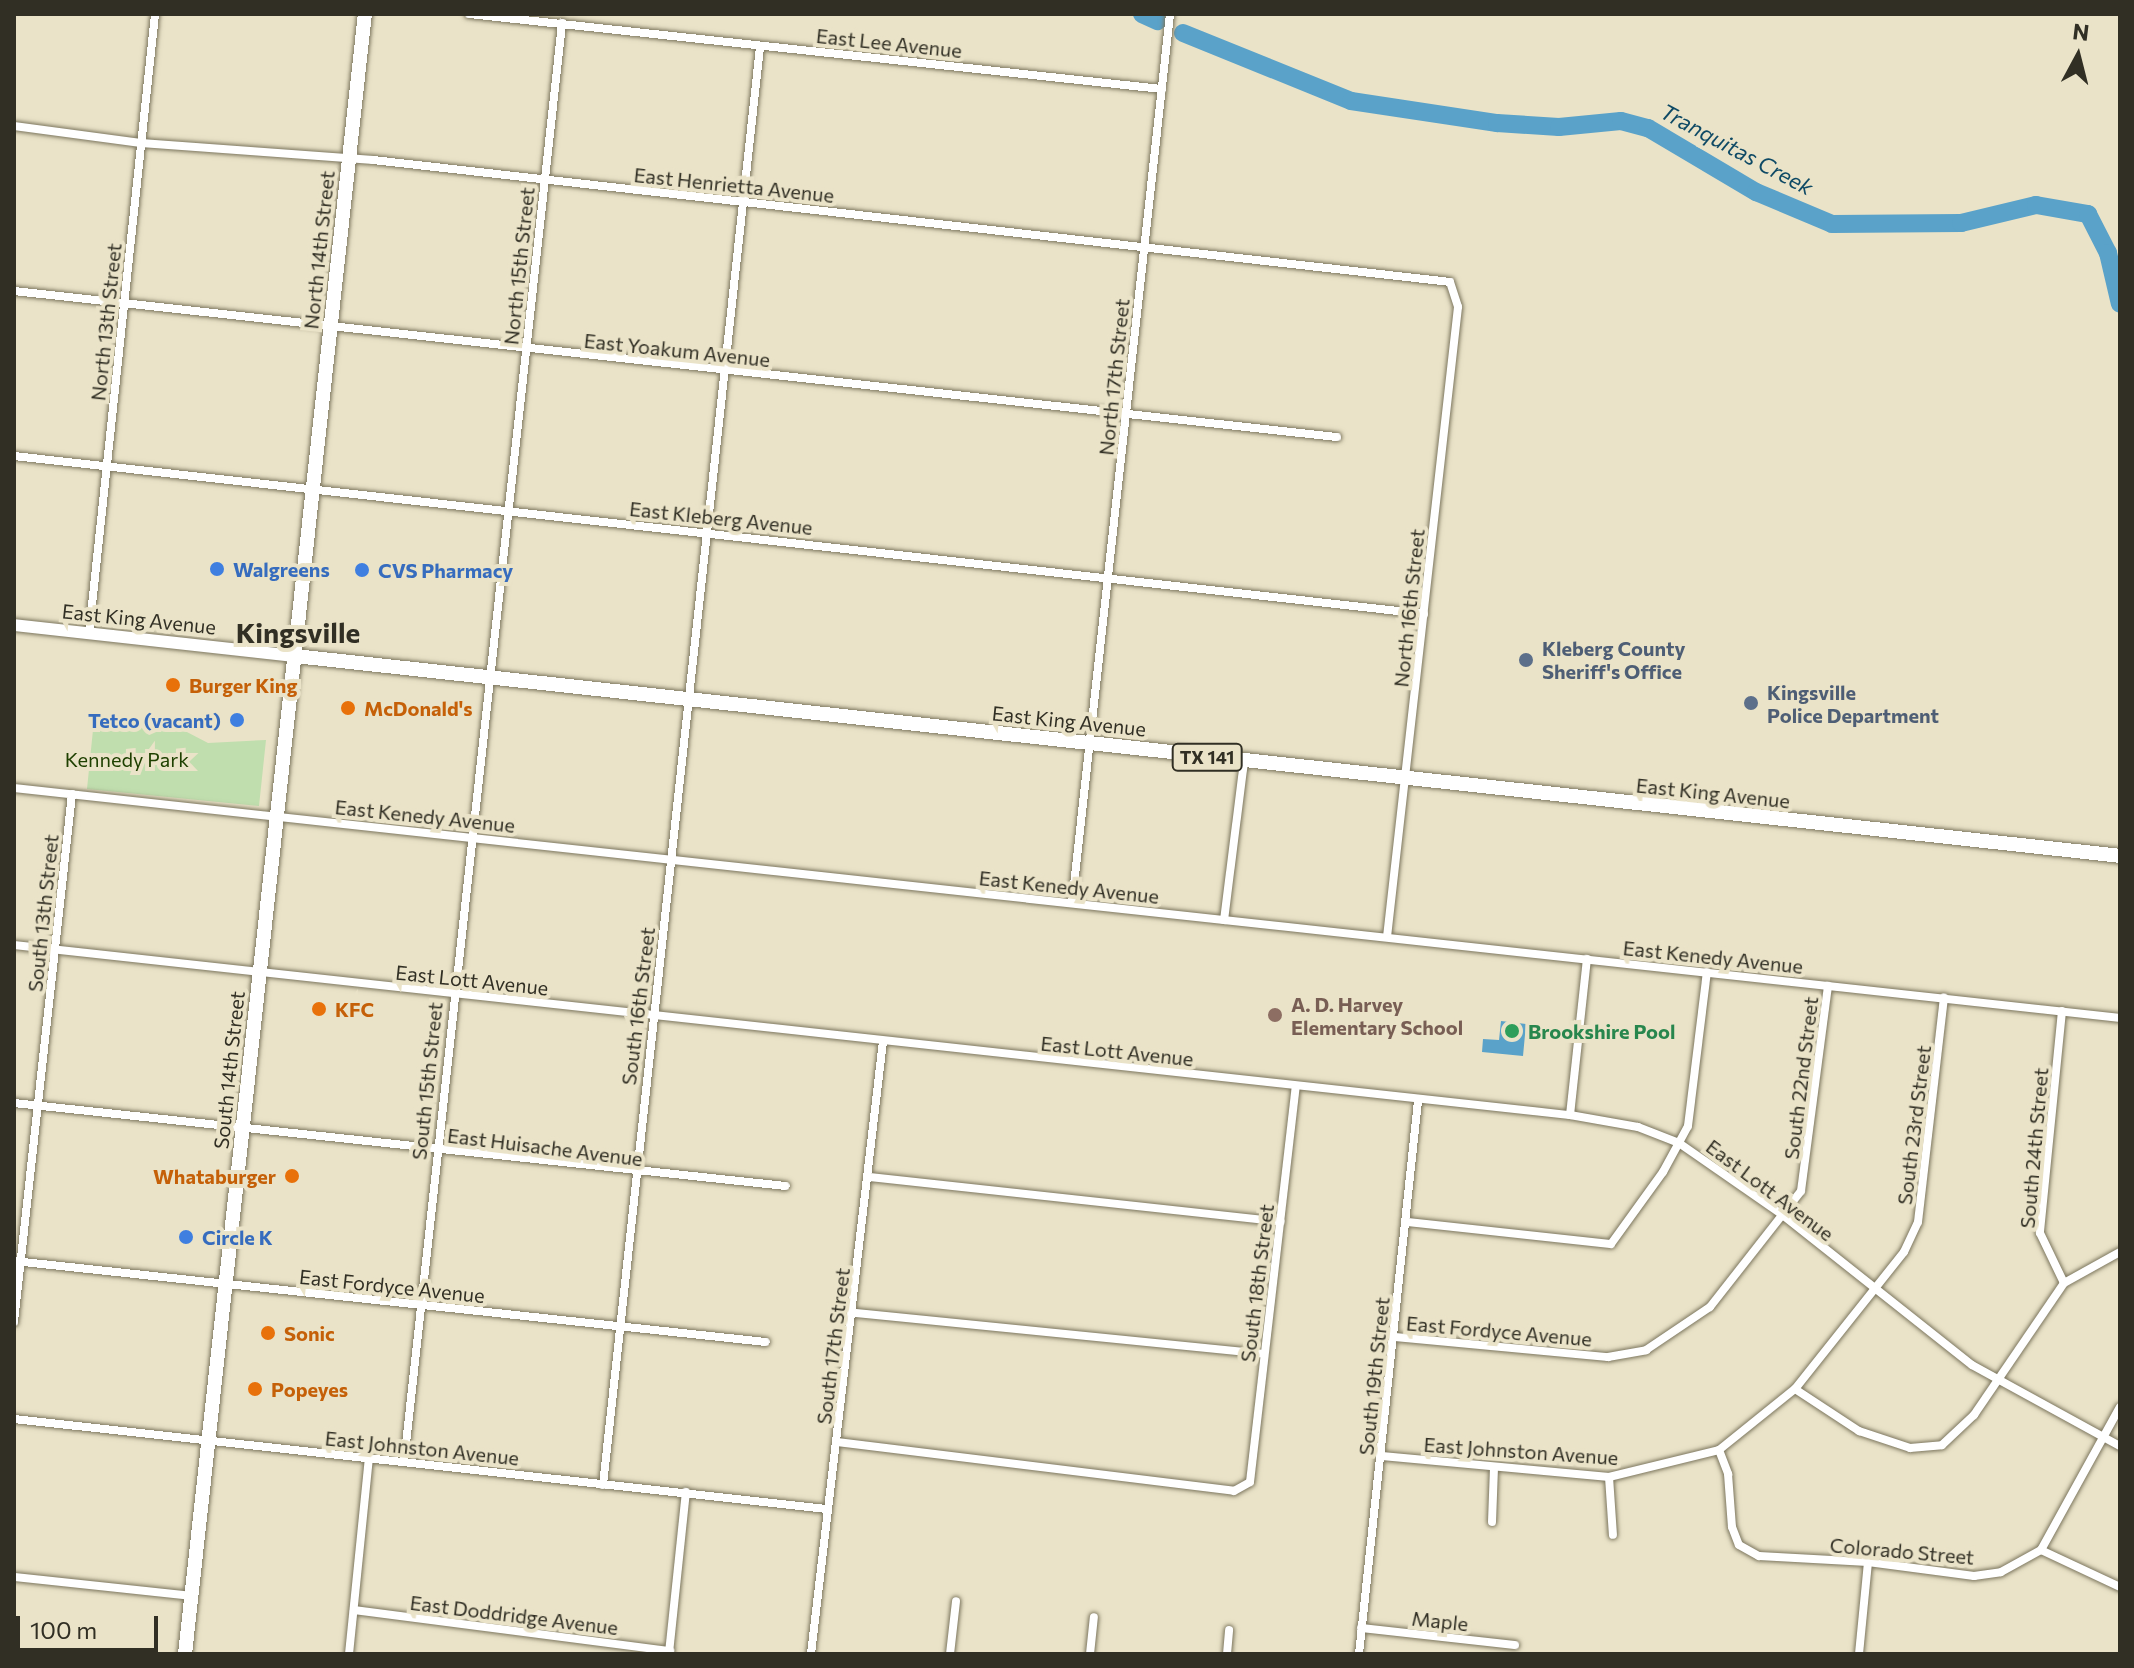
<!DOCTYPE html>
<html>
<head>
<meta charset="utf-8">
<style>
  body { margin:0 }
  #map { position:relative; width:2134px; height:1668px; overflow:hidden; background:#eae3c8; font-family:Commissioner,sans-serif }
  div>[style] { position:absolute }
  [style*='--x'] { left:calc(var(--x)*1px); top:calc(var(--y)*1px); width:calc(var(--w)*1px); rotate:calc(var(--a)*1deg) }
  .green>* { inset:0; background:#c0deae }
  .water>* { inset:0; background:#5aa2c9 }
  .river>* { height:18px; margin:-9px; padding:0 9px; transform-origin:9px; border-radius:9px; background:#5aa2c9 }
  .roads { filter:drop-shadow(0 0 2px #7c765e) drop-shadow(0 0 2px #7c765e) }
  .minor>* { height:8px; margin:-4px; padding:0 4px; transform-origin:4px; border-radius:4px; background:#fff }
  .secondary>* { height:12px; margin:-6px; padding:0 6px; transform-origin:6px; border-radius:6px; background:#fff }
  .primary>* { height:14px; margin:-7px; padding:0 7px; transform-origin:7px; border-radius:7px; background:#fff }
  .dots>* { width:22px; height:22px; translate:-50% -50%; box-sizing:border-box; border:4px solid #eae3c8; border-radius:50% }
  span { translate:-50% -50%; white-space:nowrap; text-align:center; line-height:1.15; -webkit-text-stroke:8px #eae3c8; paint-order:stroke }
  .shield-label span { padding:2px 6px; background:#eae3c8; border:2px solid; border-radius:6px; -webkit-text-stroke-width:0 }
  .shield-label { font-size:18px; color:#312f24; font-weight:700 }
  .street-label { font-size:20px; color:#312f24 }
  .shop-label { font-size:20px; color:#366cbe; font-weight:700 }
  .left { translate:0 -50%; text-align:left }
  .right { translate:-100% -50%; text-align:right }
  .service-label { font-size:20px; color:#4e5e75; font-weight:700 }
  .food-label { font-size:20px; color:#c56008; font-weight:700 }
  .park-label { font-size:20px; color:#1e4000 }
  .education-label { font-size:20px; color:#785e54; font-weight:700 }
  .leisure-label { font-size:20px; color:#27864d; font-weight:700 }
  .water-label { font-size:22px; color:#0f4a65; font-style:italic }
  .district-label { font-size:28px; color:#312f24; font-weight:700 }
  .frame { position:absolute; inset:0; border:16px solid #312f24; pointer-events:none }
  .north { position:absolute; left:2038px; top:16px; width:80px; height:80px; -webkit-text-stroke:6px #eae3c8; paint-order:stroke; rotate:7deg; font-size:22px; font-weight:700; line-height:32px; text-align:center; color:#312f24 }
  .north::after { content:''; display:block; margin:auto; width:28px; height:36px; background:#312f24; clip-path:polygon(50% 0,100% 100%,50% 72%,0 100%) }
  .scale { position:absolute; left:16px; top:1616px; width:142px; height:36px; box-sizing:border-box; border:4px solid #312f24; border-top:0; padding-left:10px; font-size:24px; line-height:28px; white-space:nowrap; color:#312f24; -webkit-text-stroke:6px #eae3c8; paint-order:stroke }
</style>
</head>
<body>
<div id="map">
  <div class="green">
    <div style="clip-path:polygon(94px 720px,185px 731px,208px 743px,266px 740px,259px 806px,87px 789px)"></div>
  </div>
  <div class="water">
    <div style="clip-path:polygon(1501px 1021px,1526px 1024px,1523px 1056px,1482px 1052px,1483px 1039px,1499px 1040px)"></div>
  </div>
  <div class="river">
    <div style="--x:1142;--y:14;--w:17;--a:25"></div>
    <div style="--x:1183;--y:33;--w:181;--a:22"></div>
    <div style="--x:1351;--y:101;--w:148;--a:8.6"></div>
    <div style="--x:1497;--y:123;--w:62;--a:3.7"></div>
    <div style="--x:1559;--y:127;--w:62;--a:-5.5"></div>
    <div style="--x:1621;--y:121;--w:28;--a:15"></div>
    <div style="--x:1648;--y:128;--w:126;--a:30.7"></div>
    <div style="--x:1756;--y:192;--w:82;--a:22.8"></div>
    <div style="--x:1832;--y:224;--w:129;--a:-0.4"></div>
    <div style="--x:1961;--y:223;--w:77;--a:-13.5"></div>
    <div style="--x:2036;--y:205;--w:53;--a:9.8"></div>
    <div style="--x:2088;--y:214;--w:44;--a:62.9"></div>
    <div style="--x:2108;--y:253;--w:52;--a:76.8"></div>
  </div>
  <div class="roads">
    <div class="minor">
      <div style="--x:469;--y:14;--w:697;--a:6.18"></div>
      <div style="--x:14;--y:126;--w:128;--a:7.6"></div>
      <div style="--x:141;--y:143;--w:233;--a:4.2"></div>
      <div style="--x:373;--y:160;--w:1084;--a:6.46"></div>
      <div style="--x:1450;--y:282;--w:26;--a:72"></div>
      <div style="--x:1458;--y:307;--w:634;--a:96.43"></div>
      <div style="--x:14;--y:291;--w:1331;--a:6.3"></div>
      <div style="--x:14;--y:456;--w:1419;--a:6.39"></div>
      <div style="--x:89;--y:633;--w:623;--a:-83.91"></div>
      <div style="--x:14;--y:788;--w:2119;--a:6.23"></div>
      <div style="--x:1072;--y:903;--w:894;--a:-83.71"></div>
      <div style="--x:1224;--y:920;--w:160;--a:-82.8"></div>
      <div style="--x:14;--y:945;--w:1565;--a:6.24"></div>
      <div style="--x:1570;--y:1115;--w:69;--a:10"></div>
      <div style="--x:1638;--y:1127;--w:44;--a:21.3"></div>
      <div style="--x:1679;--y:1143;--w:128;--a:34.8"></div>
      <div style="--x:1784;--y:1216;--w:240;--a:38.4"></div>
      <div style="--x:1972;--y:1365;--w:169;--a:28.7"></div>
      <div style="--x:2062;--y:1011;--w:223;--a:95.7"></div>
      <div style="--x:2040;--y:1233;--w:55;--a:64.4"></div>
      <div style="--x:14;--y:1103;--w:776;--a:6.14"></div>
      <div style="--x:1570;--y:1115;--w:157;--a:-83.8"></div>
      <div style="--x:869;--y:1177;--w:414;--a:6.2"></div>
      <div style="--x:1407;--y:1222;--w:205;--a:6.2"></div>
      <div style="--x:1611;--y:1244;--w:89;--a:-54.2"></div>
      <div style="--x:1663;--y:1172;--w:52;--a:-61.5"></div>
      <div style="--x:1688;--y:1126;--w:155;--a:-83"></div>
      <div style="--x:14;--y:1261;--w:756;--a:6.15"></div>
      <div style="--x:855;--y:1313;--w:410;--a:5.7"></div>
      <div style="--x:14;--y:1322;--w:531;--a:-83.73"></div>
      <div style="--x:1395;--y:1337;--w:214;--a:5.4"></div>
      <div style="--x:1608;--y:1357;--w:39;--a:-10"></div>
      <div style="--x:1646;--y:1350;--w:77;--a:-33.9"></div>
      <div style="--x:1710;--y:1307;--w:147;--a:-51.9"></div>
      <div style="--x:1801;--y:1191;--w:207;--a:-82.5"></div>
      <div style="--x:1795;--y:1389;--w:77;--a:33.3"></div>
      <div style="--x:1859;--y:1431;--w:54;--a:18.4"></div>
      <div style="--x:1910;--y:1448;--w:32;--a:-5"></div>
      <div style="--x:1942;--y:1445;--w:44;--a:-43.2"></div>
      <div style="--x:1974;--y:1415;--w:160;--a:-55.7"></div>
      <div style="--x:2064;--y:1283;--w:64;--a:-29"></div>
      <div style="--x:14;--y:1419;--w:818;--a:6.32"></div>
      <div style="--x:837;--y:1442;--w:400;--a:7"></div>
      <div style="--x:1234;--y:1491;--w:18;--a:-29"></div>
      <div style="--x:1250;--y:1482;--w:398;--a:-83.4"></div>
      <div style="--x:1719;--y:1450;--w:26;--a:69"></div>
      <div style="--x:1728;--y:1474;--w:53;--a:85.7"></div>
      <div style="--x:1732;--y:1527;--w:19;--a:69"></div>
      <div style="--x:1739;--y:1545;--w:23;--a:29"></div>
      <div style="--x:1759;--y:1556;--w:109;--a:3.2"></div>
      <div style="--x:1868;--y:1562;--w:107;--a:7.5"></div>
      <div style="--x:1974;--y:1576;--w:27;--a:-8"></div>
      <div style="--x:2001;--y:1572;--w:46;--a:-28.8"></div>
      <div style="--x:2041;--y:1550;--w:163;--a:-61.1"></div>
      <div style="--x:1382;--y:1456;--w:228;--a:5.3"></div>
      <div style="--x:1609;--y:1477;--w:113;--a:-13.8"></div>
      <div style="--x:1719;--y:1450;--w:97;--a:-38.8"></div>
      <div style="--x:1795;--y:1389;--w:175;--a:-51.5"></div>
      <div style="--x:1904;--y:1252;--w:33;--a:-65"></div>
      <div style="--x:1918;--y:1222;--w:226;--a:-83.4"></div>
      <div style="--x:404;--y:1462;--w:1448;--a:-83.73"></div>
      <div style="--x:1609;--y:1477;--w:58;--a:86.1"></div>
      <div style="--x:603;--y:1485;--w:1448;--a:-83.77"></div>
      <div style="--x:1492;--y:1522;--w:54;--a:-87.9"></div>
      <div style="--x:2041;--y:1550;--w:87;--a:25.1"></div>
      <div style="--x:14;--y:1577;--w:178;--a:6.1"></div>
      <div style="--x:354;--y:1610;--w:319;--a:7.4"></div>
      <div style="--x:1361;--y:1628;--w:155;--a:6.3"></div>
      <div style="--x:669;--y:1653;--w:162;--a:-84"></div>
      <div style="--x:349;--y:1654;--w:197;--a:-84.2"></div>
      <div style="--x:811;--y:1654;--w:617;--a:-83.3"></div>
      <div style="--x:950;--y:1654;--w:53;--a:-83.5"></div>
      <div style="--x:1090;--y:1654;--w:37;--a:-84"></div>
      <div style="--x:1227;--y:1654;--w:24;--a:-85"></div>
      <div style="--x:1359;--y:1654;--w:556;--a:-83.91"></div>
      <div style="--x:1859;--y:1654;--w:92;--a:-84.4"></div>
    </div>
    <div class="secondary">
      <div style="--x:14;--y:625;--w:283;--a:6.3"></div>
    </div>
    <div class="primary">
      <div style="--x:295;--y:656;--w:1836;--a:6.25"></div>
      <div style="--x:185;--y:1654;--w:1650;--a:-83.74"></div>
    </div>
  </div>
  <div class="dots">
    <div style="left:217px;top:569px;background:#3f7fe0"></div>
    <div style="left:362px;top:570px;background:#3f7fe0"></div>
    <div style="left:1526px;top:660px;background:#5c6f8a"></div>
    <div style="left:173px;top:685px;background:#e8710a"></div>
    <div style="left:1751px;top:703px;background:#5c6f8a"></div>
    <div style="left:348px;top:708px;background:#e8710a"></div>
    <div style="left:237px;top:720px;background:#3f7fe0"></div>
    <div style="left:319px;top:1009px;background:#e8710a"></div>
    <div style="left:1275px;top:1015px;background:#8d6e63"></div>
    <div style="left:1512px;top:1031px;background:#2e9e5b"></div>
    <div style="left:292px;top:1176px;background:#e8710a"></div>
    <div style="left:186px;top:1237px;background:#3f7fe0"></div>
    <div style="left:268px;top:1333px;background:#e8710a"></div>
    <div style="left:255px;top:1389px;background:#e8710a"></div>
  </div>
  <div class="shield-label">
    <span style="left:1207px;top:757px">TX 141</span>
  </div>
  <div class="street-label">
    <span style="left:889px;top:43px;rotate:6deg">East Lee Avenue</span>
    <span style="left:734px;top:185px;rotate:6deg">East Henrietta Avenue</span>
    <span style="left:319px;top:250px;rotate:-84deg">North 14th Street</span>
    <span style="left:519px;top:266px;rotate:-84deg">North 15th Street</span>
    <span style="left:106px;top:322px;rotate:-84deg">North 13th Street</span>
    <span style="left:677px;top:350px;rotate:6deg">East Yoakum Avenue</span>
    <span style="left:1114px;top:377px;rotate:-84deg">North 17th Street</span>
    <span style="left:721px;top:518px;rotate:6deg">East Kleberg Avenue</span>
    <span style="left:1409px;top:608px;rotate:-84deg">North 16th Street</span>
    <span style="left:139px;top:619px;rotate:6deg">East King Avenue</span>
    <span style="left:1069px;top:721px;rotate:6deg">East King Avenue</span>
    <span style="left:1713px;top:793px;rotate:6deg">East King Avenue</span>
    <span style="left:425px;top:816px;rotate:6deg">East Kenedy Avenue</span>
    <span style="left:1069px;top:887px;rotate:6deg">East Kenedy Avenue</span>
    <span style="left:43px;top:913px;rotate:-84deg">South 13th Street</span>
    <span style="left:1713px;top:957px;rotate:6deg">East Kenedy Avenue</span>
    <span style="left:472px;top:980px;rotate:6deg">East Lott Avenue</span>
    <span style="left:638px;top:1006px;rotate:-83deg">South 16th Street</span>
    <span style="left:1117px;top:1051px;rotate:6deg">East Lott Avenue</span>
    <span style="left:229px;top:1070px;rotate:-84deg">South 14th Street</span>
    <span style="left:1801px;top:1078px;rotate:-83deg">South 22nd Street</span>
    <span style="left:427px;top:1081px;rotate:-84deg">South 15th Street</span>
    <span style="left:1914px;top:1125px;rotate:-83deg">South 23rd Street</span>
    <span style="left:545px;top:1147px;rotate:7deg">East Huisache Avenue</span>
    <span style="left:2034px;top:1148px;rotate:-85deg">South 24th Street</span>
    <span style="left:1770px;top:1190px;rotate:37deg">East Lott Avenue</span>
    <span style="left:1257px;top:1283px;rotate:-83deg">South 18th Street</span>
    <span style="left:392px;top:1286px;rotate:6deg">East Fordyce Avenue</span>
    <span style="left:1499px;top:1331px;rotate:5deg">East Fordyce Avenue</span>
    <span style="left:833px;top:1346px;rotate:-83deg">South 17th Street</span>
    <span style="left:1374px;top:1376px;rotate:-84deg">South 19th Street</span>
    <span style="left:422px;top:1448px;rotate:6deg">East Johnston Avenue</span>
    <span style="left:1521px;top:1451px;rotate:4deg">East Johnston Avenue</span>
    <span style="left:1902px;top:1551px;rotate:5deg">Colorado Street</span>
    <span style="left:514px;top:1615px;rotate:7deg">East Doddridge Avenue</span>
    <span style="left:1440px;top:1621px;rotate:6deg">Maple</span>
  </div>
  <div class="shop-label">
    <span class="left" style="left:233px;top:569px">Walgreens</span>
    <span class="left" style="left:378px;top:570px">CVS Pharmacy</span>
    <span class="right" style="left:221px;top:720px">Tetco (vacant)</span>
    <span class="left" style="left:202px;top:1237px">Circle K</span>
  </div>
  <div class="service-label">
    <span class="left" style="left:1542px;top:660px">Kleberg County<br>Sheriff's Office</span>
    <span class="left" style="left:1767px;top:704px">Kingsville<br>Police Department</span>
  </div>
  <div class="food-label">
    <span class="left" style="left:189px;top:685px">Burger King</span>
    <span class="left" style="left:364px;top:708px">McDonald's</span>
    <span class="left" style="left:335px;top:1009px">KFC</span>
    <span class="right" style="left:276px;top:1176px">Whataburger</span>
    <span class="left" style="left:284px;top:1333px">Sonic</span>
    <span class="left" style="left:271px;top:1389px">Popeyes</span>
  </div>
  <div class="park-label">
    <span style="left:127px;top:759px">Kennedy Park</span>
  </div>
  <div class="education-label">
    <span class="left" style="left:1291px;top:1016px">A. D. Harvey<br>Elementary School</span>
  </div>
  <div class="leisure-label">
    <span class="left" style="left:1528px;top:1031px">Brookshire Pool</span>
  </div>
  <div class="water-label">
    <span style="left:1737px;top:149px;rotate:28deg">Tranquitas Creek</span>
  </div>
  <div class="district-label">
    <span style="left:298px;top:632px">Kingsville</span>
  </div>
  <div class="frame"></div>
  <div class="north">N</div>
  <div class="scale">100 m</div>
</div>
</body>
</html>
